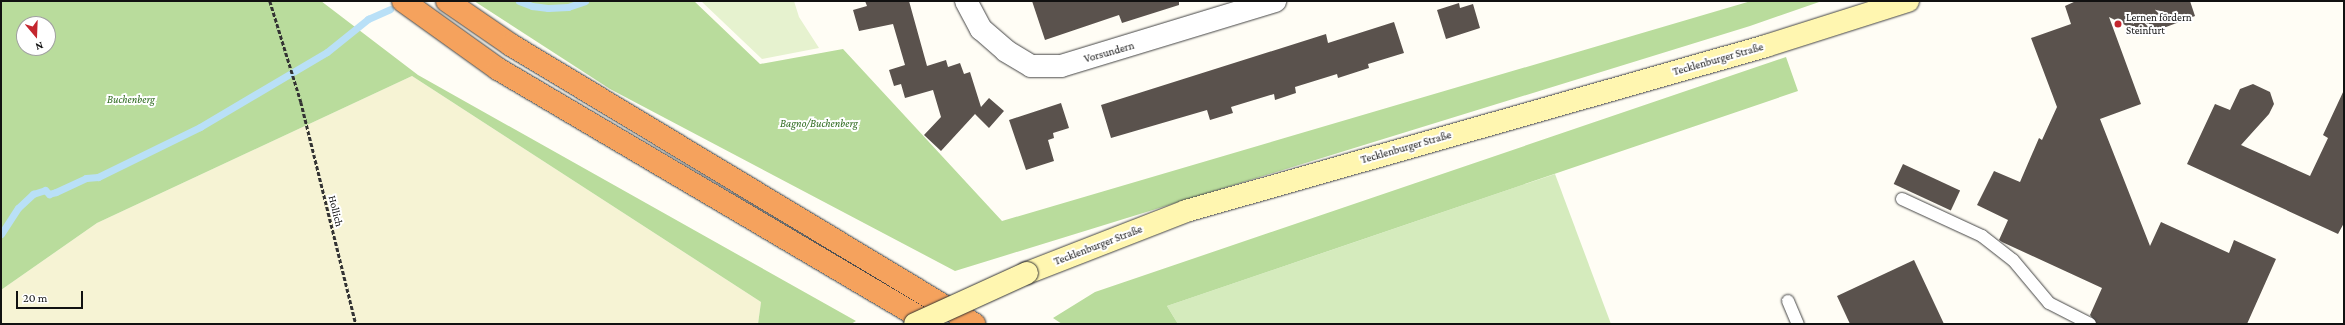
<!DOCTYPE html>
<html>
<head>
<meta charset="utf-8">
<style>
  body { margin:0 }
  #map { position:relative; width:2345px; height:325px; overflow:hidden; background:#fffdf5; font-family:"Crimson Pro",serif }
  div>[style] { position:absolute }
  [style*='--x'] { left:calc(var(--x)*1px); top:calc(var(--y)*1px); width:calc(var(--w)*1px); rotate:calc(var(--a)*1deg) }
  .farmland>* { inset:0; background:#f6f3d4 }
  .green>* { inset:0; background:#d5ebbd }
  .forest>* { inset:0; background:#b9dc9c }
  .pitch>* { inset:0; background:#e6f2cf }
  .stream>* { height:7px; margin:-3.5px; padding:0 3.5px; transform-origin:3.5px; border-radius:3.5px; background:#b9e0f7 }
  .building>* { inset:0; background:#5a524d; transform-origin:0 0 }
  .path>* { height:2.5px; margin-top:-1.25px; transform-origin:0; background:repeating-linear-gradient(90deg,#333 0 4px,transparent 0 6px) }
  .roads { filter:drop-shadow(0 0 1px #444) drop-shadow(0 0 1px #444) }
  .lane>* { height:12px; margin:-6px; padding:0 6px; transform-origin:6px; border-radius:6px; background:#fff }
  .street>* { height:22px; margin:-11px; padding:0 11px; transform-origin:11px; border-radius:11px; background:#fff }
  .secondary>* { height:22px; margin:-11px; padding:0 11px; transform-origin:11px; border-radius:11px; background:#fff6b0 }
  .highway>* { height:22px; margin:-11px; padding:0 11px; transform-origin:11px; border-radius:11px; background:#f5a25d }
  .bridges { filter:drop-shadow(0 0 1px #333) drop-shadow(0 0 1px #333) }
  .secondary-bridge>* { height:22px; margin:-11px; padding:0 11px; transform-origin:11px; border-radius:11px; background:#fff6b0 }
  .dots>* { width:11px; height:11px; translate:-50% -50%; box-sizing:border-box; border:2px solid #fff; border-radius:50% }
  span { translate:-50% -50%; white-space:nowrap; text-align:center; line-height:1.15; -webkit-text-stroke:4px #fff; paint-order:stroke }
  .poi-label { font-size:11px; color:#111 }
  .left { translate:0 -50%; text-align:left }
  .street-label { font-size:11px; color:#111 }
  .park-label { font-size:11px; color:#2f6b1f; font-style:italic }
  .frame { position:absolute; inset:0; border:2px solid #111; pointer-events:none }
  .north { position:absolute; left:16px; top:16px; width:40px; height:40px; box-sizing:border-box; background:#fff; border:1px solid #a0a0a0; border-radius:50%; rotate:161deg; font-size:11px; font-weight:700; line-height:16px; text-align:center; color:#111 }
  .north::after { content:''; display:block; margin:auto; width:14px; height:18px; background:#c4262e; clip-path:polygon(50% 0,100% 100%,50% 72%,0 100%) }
  .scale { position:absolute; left:16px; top:291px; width:67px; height:18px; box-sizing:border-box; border:2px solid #111; border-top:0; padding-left:5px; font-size:12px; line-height:14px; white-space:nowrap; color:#111; -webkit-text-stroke:3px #fff; paint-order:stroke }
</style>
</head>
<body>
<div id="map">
  <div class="farmland">
    <div style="clip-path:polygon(412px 76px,761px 302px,758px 324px,1px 324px,1px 290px,97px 223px)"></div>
  </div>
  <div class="green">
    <div style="clip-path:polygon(1555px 174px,1611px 324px,1178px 324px,1167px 306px)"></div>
  </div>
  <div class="forest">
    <div style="clip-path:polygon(evenodd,1px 1px,321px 1px,418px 75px,856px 321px,851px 324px,758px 324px,761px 302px,412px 76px,97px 223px,1px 290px,1px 1px,24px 24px,48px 24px,48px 48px,24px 48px,24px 24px)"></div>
    <div style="clip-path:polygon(474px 1px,694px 1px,760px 64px,843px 49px,1002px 221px,1751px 1px,1822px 1px,1750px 26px,955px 271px,610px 89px)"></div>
    <div style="clip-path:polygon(1786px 57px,1798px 91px,1167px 306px,1178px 324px,1062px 324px,1053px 318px,1095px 292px)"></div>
  </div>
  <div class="pitch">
    <div style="clip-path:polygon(701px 1px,794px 1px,799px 17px,819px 48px,762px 59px)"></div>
  </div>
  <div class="stream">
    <div style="--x:519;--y:1;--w:14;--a:21"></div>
    <div style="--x:532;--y:6;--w:16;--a:7"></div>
    <div style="--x:548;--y:8;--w:20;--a:-3"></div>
    <div style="--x:568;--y:7;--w:18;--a:-19"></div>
    <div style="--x:1;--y:234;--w:31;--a:-57"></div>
    <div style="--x:18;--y:208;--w:21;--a:-43"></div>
    <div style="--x:33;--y:194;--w:13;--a:-18"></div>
    <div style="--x:45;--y:190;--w:6;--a:45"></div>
    <div style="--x:49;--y:194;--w:7;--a:-16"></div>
    <div style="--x:56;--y:192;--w:33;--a:-25"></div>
    <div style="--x:86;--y:178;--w:12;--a:-5"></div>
    <div style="--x:98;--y:177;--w:114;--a:-26.1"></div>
    <div style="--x:200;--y:127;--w:147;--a:-30.6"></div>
    <div style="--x:327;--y:52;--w:53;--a:-38.8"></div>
    <div style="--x:368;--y:19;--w:24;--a:-24"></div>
  </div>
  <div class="building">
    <div style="clip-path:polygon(865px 1px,909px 1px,927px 66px,946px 60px,948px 67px,960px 63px,964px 74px,970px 72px,981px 107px,989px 98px,1004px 111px,989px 128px,975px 114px,941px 151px,924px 135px,941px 117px,933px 90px,905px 98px,901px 84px,894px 86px,889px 70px,905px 65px,893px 24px,859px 31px,853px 10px,867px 6px)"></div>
    <div style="clip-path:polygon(1032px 1px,1179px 1px,1179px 5px,1122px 23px,1119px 15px,1045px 40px)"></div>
    <div style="clip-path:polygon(2076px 1px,2190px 1px,2195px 16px,2145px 35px,2109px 17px,2141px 104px,2100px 119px,2150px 246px,2161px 222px,2229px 253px,2234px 240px,2276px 259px,2247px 324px,2097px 324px,2090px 315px,2102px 288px,2002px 242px,1999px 240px,2008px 220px,1977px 205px,1994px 171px,2020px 182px,2039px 138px,2042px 140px,2057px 107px,2031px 38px,2071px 24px,2065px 6px)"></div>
    <div style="clip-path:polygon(1459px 3px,1460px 8px,1473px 4px,1480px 28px,1446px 39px,1437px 10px)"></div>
    <div style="clip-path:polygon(1394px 22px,1404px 53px,1368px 64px,1369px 68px,1338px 78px,1337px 74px,1295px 87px,1296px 93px,1275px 100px,1274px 94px,1231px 107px,1233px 113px,1210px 120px,1207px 110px,1111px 138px,1101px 105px,1326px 34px,1328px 43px)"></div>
    <div style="clip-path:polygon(2253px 84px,2270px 92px,2274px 104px,2269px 114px,2241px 145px,2310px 176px,2328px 138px,2323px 135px,2344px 90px,2344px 223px,2338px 234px,2187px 164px,2215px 104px,2230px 110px,2240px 89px)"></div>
    <div style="clip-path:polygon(1061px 103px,1069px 128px,1053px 133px,1054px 138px,1048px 140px,1054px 161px,1026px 170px,1009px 120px)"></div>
    <div style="left:1903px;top:164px;width:63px;height:22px;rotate:25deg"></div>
    <div style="clip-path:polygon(1914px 260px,1944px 324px,1850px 324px,1837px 296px)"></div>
  </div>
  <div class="path">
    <div style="--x:270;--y:1;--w:106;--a:72.9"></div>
    <div style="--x:301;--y:102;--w:229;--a:76.1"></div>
  </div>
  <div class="roads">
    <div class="lane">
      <div style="--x:1902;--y:199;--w:88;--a:24.8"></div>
      <div style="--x:1982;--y:236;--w:39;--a:38"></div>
      <div style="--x:2013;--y:260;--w:56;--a:50.1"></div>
      <div style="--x:2049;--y:303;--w:46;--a:27.1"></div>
      <div style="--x:1788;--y:301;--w:25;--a:67"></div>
    </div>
    <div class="street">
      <div style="--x:966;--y:1;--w:32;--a:62"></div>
      <div style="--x:981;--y:29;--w:33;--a:41"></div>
      <div style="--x:1006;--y:51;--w:29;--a:31"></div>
      <div style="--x:1031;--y:66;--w:30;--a:0"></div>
      <div style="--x:1061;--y:66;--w:224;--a:-16.9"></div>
    </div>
    <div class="secondary">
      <div style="--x:1027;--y:273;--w:171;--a:-21.3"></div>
      <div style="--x:1186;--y:211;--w:603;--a:-15.88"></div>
      <div style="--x:1766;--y:46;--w:149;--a:-17.6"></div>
    </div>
    <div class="highway">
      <div style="--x:403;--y:1;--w:117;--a:35.6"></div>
      <div style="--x:498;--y:69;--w:503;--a:30.49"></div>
      <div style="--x:447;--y:1;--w:78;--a:34.5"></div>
      <div style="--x:511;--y:45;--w:541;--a:31.07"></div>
    </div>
  </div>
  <div class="bridges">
    <div class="secondary-bridge">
      <div style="--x:915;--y:324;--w:123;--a:-24.5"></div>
    </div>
  </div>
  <div class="dots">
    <div style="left:2118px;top:24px;background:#c4262e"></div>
  </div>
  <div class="poi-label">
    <span class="left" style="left:2126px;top:24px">Lernen fördern<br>Steinfurt</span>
  </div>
  <div class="street-label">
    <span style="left:1109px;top:52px;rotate:-16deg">Vorsundern</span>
    <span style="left:1718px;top:59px;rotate:-16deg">Tecklenburger Straße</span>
    <span style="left:1406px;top:147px;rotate:-16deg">Tecklenburger Straße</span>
    <span style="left:336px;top:211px;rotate:76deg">Hollich</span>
    <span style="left:1098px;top:245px;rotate:-21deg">Tecklenburger Straße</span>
  </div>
  <div class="park-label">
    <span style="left:131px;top:99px">Buchenberg</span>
    <span style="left:819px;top:123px">Bagno/Buchenberg</span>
  </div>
  <div class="frame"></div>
  <div class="north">N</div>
  <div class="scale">20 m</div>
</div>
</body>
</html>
